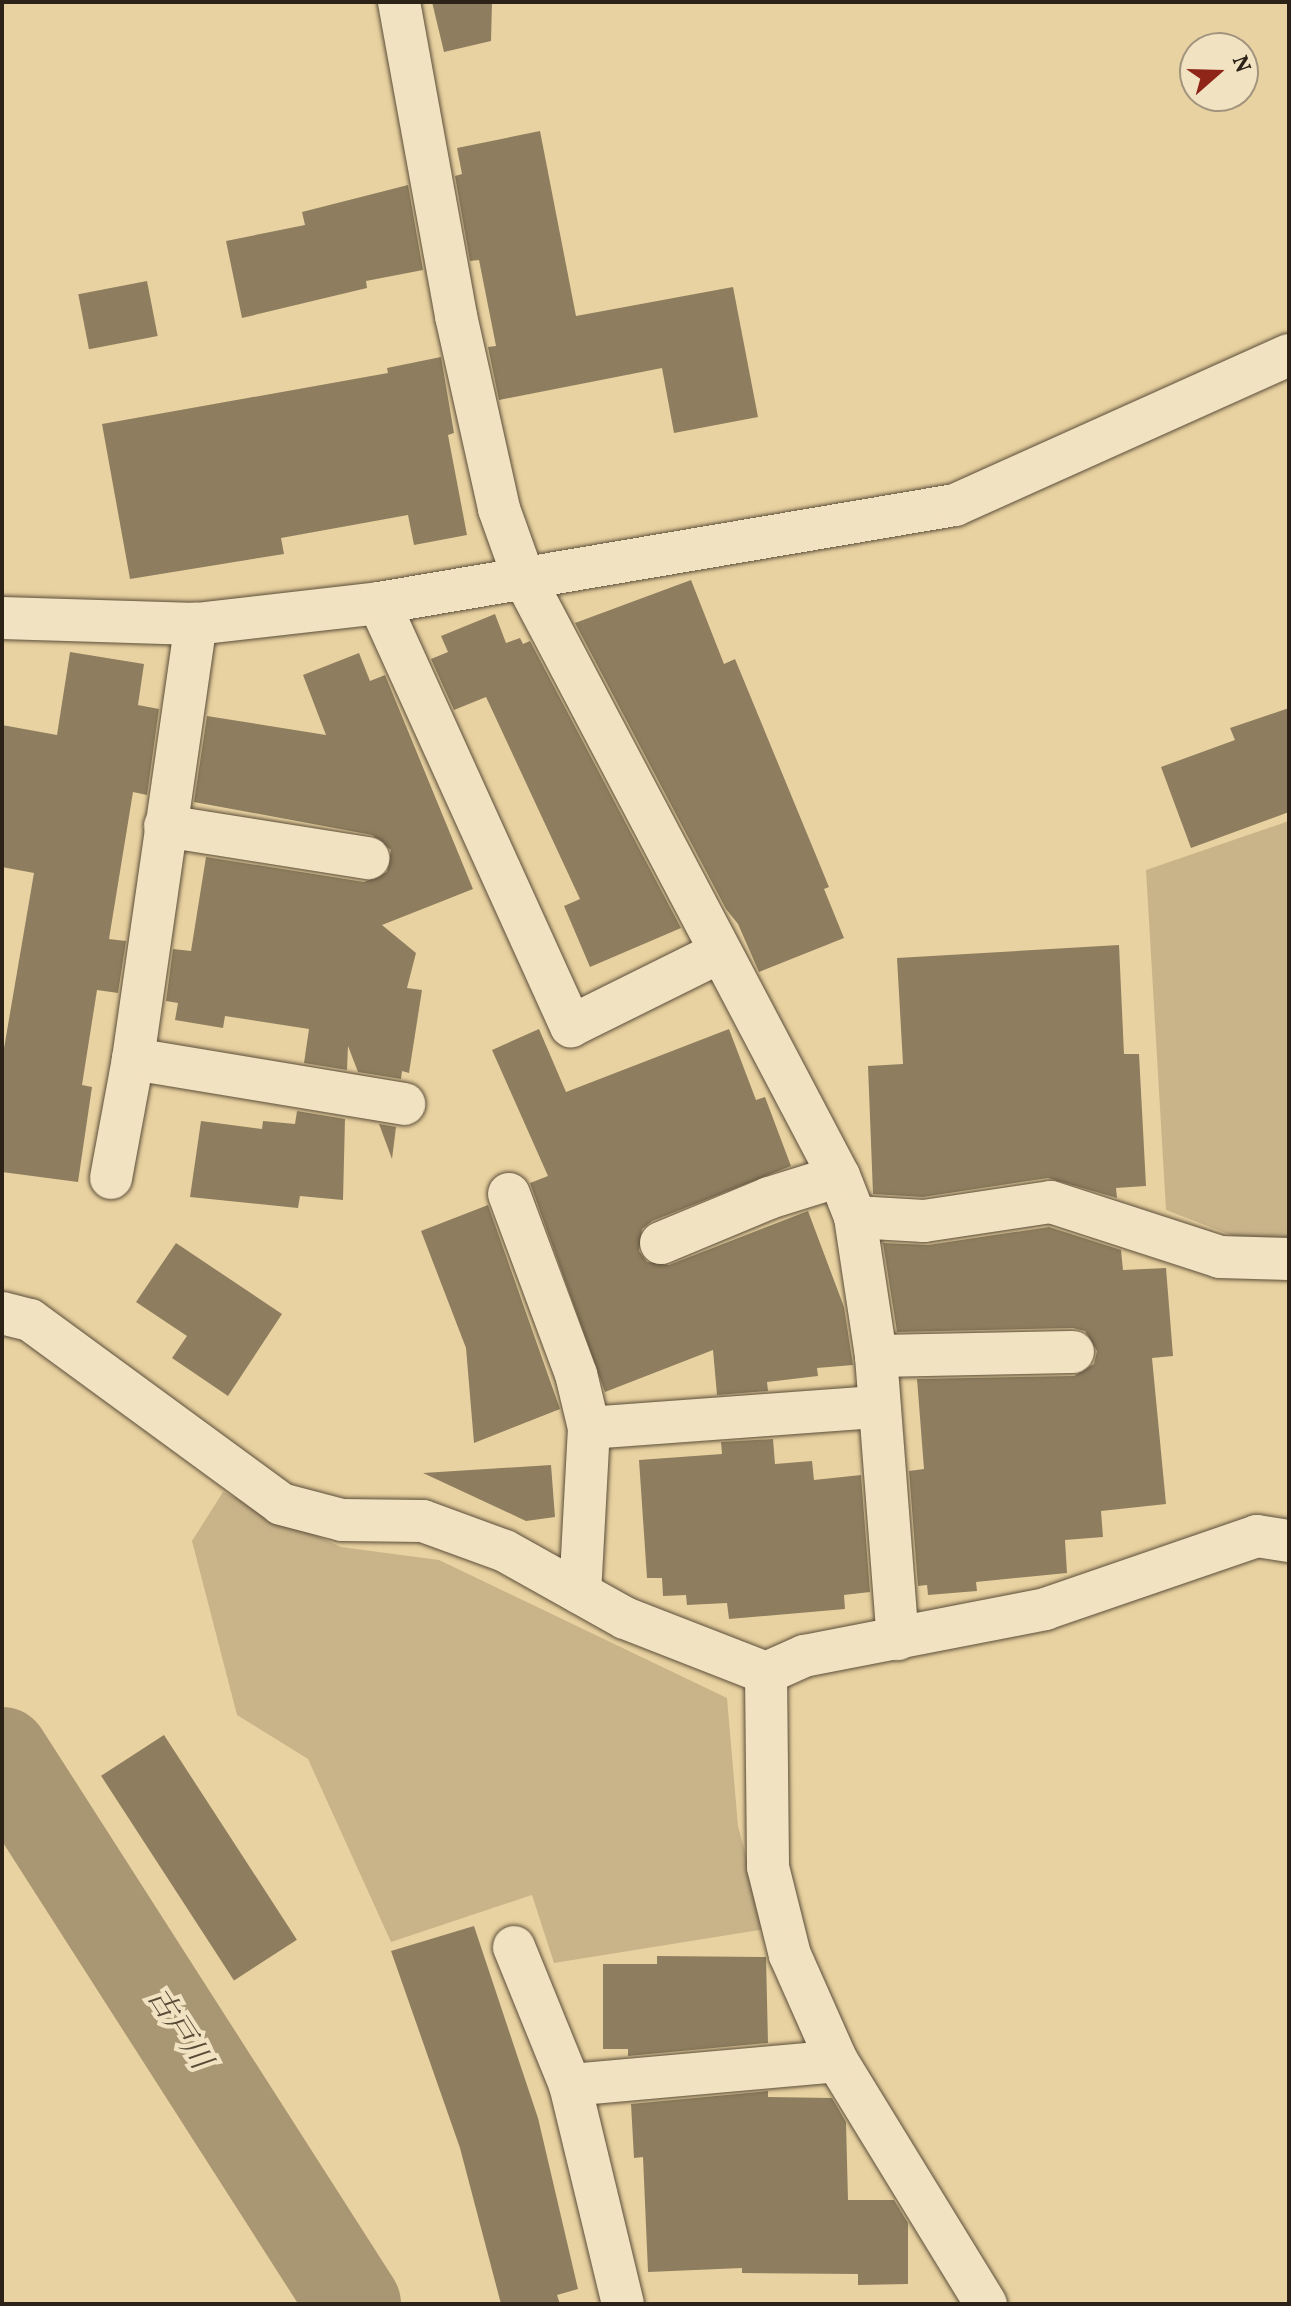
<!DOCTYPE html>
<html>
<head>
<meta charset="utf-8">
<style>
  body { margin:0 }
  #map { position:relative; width:1291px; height:2306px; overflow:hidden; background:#e9d2a1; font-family:Vollkorn,"Noto Serif JP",serif }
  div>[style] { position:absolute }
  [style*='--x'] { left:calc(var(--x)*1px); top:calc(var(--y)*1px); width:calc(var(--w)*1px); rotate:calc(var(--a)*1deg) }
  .green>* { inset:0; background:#c9b48a }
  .river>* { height:94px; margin:-47px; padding:0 47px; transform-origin:47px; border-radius:47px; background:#a99672 }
  .building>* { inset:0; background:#8e7e5f; transform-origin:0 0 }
  .roads { filter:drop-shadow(0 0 2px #5b4e3a) drop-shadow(0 0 2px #5b4e3a) }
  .minor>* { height:42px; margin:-21px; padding:0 21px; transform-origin:21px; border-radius:21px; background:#f1e2c2 }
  span { translate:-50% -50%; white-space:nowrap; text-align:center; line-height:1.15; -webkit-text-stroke:8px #f1e2c2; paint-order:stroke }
  .water-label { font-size:30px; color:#584b37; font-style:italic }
  .frame { position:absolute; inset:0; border:4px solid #2c2217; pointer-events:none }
  .north { position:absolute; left:1179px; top:32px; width:80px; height:80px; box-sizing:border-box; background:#f1e2c2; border:2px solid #a2957e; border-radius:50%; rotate:70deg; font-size:22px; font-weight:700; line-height:32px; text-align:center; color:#2c2217 }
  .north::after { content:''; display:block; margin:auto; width:28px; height:36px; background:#8f2418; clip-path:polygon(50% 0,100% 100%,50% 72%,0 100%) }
</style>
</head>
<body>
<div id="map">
  <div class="green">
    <div style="clip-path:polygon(1289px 821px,1289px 1239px,1236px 1237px,1166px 1210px,1146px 870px)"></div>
    <div style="clip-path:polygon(223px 1492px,341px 1547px,439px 1560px,727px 1698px,738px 1826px,766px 1929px,554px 1963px,532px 1895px,391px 1942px,308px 1759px,237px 1715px,192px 1541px)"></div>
  </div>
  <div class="river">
    <div style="--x:2;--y:1754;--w:653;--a:57.38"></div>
  </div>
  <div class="building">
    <div style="clip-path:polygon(432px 2px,492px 2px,491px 41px,444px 52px)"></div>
    <div style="clip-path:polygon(540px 131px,576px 316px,733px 287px,758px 417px,674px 433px,662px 368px,499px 400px,488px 347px,496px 346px,479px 260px,470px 261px,455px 176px,462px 174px,457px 148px)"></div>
    <div style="clip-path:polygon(408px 185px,423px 270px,366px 281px,367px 288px,242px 318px,226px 241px,305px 225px,302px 212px)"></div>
    <div style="left:147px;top:281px;width:56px;height:70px;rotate:79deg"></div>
    <div style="clip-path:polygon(441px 357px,454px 433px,448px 435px,467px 535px,414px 545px,408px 515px,281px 538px,284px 554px,130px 579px,102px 424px,388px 373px,387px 368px)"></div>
    <div style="clip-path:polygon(691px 580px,724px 664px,735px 659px,829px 887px,824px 889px,844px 938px,759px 972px,738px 924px,726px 909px,575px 623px)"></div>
    <div style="clip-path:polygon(495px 614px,506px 643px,520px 638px,523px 644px,530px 641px,681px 928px,590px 967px,564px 906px,580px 899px,486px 697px,454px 710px,431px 659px,448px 652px,441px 636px)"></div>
    <div style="clip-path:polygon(70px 652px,144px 664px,138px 705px,159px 709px,147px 795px,133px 792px,109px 939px,126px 941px,118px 993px,97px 990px,82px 1085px,92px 1087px,78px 1182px,2px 1172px,2px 1060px,34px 873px,2px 867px,2px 725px,57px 735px)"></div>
    <div style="clip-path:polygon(359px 653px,370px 681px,385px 675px,473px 889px,382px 925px,416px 953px,407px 988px,422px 990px,409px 1073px,402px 1071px,401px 1079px,358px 1072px,348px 1046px,347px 1070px,304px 1063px,309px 1029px,225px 1016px,223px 1028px,175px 1020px,178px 1003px,166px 1001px,173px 949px,191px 951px,206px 857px,364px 882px,387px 872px,391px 850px,372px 835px,194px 802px,207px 716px,326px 735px,303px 675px)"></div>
    <div style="clip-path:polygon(1289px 708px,1289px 812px,1191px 848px,1161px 767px,1235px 740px,1230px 728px)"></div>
    <div style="clip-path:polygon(1119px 945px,1124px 1054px,1139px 1054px,1146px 1186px,1116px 1188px,1117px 1198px,1048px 1178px,923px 1197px,873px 1194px,868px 1066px,903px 1064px,897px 958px)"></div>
    <div style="clip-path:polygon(539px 1029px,566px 1092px,729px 1029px,756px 1100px,765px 1097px,791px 1166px,652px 1221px,642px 1229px,639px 1251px,647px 1262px,669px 1265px,808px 1211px,844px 1307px,853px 1365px,817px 1368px,818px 1376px,767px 1382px,768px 1391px,717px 1395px,713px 1350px,605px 1392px,530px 1183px,548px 1176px,492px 1050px)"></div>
    <div style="clip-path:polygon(297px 1111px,345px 1119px,343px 1200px,300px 1196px,298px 1208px,190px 1197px,201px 1121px,262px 1129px,263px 1121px,295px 1124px)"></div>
    <div style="clip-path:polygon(379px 1124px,396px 1127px,392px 1159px)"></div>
    <div style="clip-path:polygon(488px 1205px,560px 1409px,474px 1443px,466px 1348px,421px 1231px)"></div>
    <div style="clip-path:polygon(1049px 1227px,1121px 1250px,1123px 1270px,1166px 1268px,1173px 1356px,1152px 1358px,1166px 1504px,1101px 1511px,1103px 1537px,1065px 1540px,1067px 1573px,976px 1582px,977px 1591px,928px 1595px,927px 1585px,918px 1586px,909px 1471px,924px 1469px,917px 1379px,1074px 1376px,1094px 1364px,1097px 1351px,1085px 1331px,1073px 1328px,897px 1332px,883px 1243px,928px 1245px)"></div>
    <div style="clip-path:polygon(176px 1243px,282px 1314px,228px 1396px,172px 1358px,187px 1336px,136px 1302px)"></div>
    <div style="clip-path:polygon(773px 1439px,775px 1464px,812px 1461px,814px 1480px,861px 1475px,870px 1592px,844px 1595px,845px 1609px,729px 1619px,727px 1603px,687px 1605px,686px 1595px,663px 1596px,662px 1578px,647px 1578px,639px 1460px,722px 1454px,721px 1442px)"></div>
    <div style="clip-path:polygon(551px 1465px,555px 1517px,526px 1521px,423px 1473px)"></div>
    <div style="left:164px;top:1735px;width:244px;height:75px;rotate:57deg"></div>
    <div style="clip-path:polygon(474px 1926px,538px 2118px,578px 2289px,557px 2295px,560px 2304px,501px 2304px,460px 2148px,391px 1951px)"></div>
    <div style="clip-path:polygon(657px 1956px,766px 1957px,768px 2043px,628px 2056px,628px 2049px,603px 2049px,603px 1964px,657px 1964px)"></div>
    <div style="clip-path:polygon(768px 2091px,768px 2097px,832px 2098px,846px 2122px,848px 2200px,894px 2200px,908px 2223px,908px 2284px,858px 2285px,858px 2274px,742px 2273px,742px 2268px,648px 2272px,643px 2157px,634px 2158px,631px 2104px)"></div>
  </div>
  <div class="roads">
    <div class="minor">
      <div style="--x:399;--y:2;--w:319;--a:79.7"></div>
      <div style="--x:456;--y:316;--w:198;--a:77.4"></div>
      <div style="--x:499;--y:509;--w:71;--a:70.3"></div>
      <div style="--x:523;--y:576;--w:678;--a:62.23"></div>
      <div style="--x:839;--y:1176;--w:44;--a:68.7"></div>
      <div style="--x:855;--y:1217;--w:141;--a:81.4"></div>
      <div style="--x:876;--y:1356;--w:284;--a:85.6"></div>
      <div style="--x:379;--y:603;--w:465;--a:65.6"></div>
      <div style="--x:571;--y:1026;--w:166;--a:-26.4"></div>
      <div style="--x:2;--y:618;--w:194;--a:1.8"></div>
      <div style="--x:196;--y:624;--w:184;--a:-6.5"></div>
      <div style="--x:379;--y:603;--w:584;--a:-9.66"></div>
      <div style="--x:955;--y:505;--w:366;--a:-24.2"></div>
      <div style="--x:165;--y:826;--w:206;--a:9"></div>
      <div style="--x:133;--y:1059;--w:275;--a:9.4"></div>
      <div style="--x:111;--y:1178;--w:121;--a:-79.5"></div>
      <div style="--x:133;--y:1059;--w:440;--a:-81.8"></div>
      <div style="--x:509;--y:1194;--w:192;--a:69.6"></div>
      <div style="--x:576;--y:1374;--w:56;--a:76.5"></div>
      <div style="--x:589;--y:1428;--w:165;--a:93.1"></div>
      <div style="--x:855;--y:1217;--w:69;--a:3.3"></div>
      <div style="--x:924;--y:1221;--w:128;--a:-8.5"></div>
      <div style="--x:1051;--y:1202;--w:178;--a:18"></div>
      <div style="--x:1220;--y:1257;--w:69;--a:1.7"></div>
      <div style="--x:661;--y:1243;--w:117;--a:-22.6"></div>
      <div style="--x:769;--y:1198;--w:73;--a:-17.4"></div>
      <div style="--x:2;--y:1313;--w:29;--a:14"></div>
      <div style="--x:30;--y:1320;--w:311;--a:36.2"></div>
      <div style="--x:281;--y:1504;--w:63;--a:14.7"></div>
      <div style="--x:342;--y:1520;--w:81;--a:0.7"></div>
      <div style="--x:423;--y:1521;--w:87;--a:20.1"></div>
      <div style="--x:505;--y:1551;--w:137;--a:29.2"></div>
      <div style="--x:625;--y:1618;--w:151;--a:21.3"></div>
      <div style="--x:766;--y:1673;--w:42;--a:-24.1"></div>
      <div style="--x:804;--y:1656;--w:246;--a:-11"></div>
      <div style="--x:1045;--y:1609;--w:224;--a:-19"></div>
      <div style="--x:1257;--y:1536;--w:32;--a:9"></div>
      <div style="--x:876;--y:1356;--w:197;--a:-1.2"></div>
      <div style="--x:589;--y:1428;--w:290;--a:-4.2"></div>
      <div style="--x:766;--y:1673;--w:194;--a:89.4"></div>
      <div style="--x:768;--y:1867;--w:91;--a:76"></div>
      <div style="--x:790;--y:1955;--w:116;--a:66.1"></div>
      <div style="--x:837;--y:2061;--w:285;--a:58.5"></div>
      <div style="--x:514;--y:1947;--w:149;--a:67.9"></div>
      <div style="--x:570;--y:2085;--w:225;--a:76.4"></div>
      <div style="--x:570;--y:2085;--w:268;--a:-5.1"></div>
    </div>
  </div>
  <div class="water-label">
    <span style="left:178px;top:2029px;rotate:57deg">古戸川</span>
  </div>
  <div class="frame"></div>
  <div class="north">N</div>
</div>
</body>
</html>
